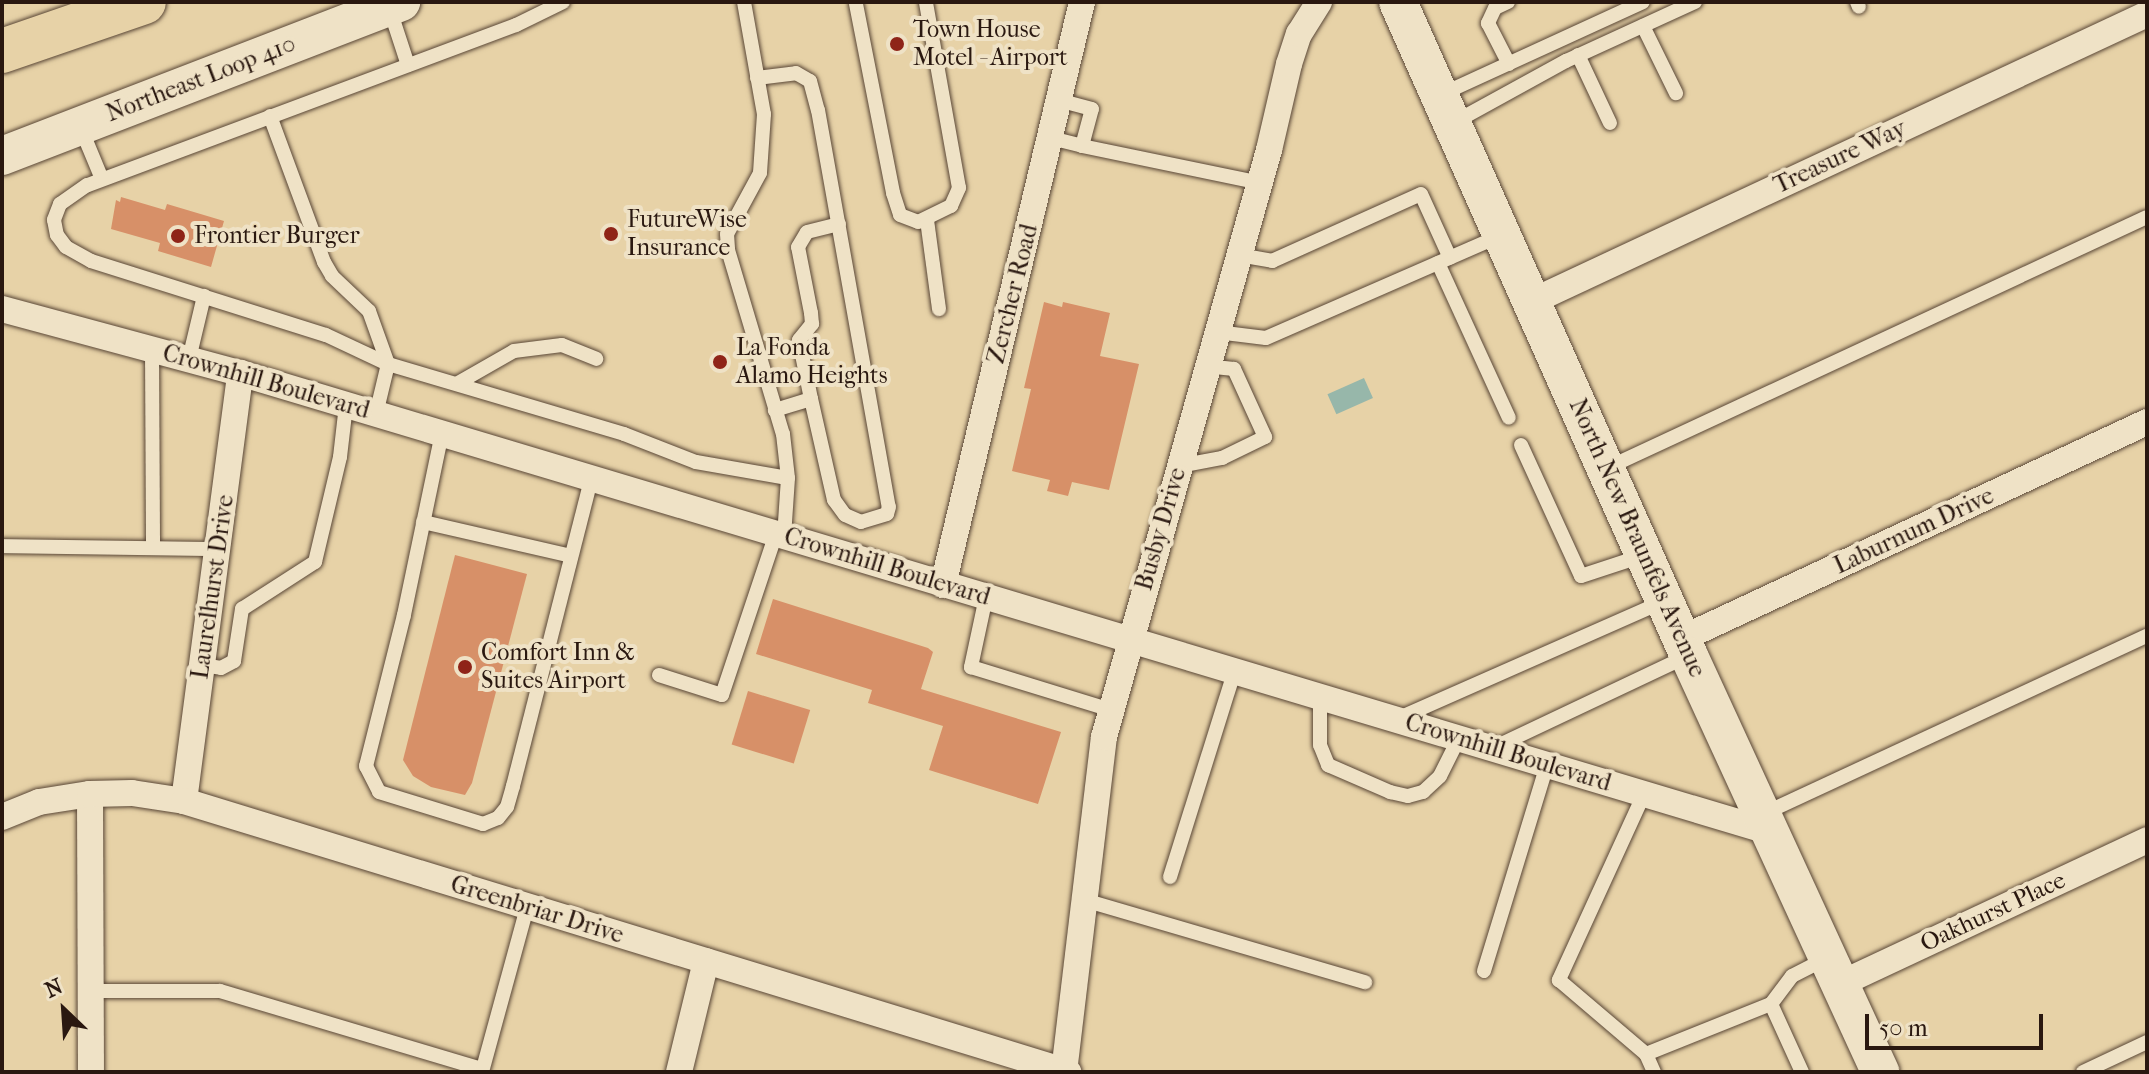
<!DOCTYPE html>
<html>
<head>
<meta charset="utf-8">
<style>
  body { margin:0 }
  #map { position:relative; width:2149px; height:1074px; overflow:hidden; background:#e7d2a7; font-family:"IM FELL French Canon",serif }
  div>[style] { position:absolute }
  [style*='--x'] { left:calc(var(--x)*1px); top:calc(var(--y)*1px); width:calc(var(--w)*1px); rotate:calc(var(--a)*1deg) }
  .water>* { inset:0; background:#97b7aa; transform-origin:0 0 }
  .building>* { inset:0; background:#d79068; transform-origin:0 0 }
  .roads { filter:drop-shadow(0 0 2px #594636) drop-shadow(0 0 2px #594636) }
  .lane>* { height:14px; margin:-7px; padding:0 7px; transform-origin:7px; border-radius:7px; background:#efe2c6 }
  .street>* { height:26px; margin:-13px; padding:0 13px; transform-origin:13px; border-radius:13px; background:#efe2c6 }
  .secondary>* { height:38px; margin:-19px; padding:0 19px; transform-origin:19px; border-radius:19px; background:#efe2c6 }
  .highway>* { height:44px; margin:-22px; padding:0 22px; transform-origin:22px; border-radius:22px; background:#e7d2a7 }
  .dots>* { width:22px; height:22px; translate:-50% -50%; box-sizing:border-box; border:4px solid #efe2c6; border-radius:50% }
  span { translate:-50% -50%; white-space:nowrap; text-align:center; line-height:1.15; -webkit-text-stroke:8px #efe2c6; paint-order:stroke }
  .poi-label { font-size:24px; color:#2a1810 }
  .left { translate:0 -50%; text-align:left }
  .street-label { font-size:24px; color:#2a1810 }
  .frame { position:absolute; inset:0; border:4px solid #2a1810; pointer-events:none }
  .north { position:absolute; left:24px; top:970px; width:80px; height:80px; -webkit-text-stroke:6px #efe2c6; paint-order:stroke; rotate:335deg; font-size:22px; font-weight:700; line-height:32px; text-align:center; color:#2a1810 }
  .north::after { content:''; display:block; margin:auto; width:28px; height:36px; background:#2a1810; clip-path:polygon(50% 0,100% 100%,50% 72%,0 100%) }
  .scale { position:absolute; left:1865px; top:1014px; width:178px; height:36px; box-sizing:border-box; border:4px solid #2a1810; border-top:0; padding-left:10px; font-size:24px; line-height:28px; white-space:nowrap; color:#2a1810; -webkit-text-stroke:6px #efe2c6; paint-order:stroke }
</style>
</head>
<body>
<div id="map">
  <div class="water">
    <div style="left:1364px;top:378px;width:22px;height:40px;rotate:66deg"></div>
  </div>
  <div class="building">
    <div style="clip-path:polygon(121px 197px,165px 210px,167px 204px,224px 221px,211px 267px,158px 251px,160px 243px,111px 229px,116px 200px,120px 202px)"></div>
    <div style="clip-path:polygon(1044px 302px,1062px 307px,1063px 302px,1110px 313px,1100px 356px,1139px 364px,1109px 490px,1072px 482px,1068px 496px,1047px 491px,1050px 480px,1012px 471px,1031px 389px,1024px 388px)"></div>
    <div style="clip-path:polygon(455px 555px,527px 574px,472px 783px,465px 795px,431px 787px,413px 776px,403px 760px)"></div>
    <div style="clip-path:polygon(773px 599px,928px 648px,933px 652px,921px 689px,1061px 732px,1038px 804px,929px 770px,943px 726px,868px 703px,872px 690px,756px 654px)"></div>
    <div style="left:748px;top:691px;width:65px;height:56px;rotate:17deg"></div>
  </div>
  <div class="roads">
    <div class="lane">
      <div style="--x:563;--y:2;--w:52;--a:153.9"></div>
      <div style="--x:516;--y:25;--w:458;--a:159.5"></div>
      <div style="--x:87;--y:185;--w:33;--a:145"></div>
      <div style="--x:60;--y:204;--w:17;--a:111"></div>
      <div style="--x:54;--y:220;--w:15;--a:79"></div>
      <div style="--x:57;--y:235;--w:15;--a:53"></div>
      <div style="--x:66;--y:247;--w:29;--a:29"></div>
      <div style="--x:91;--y:261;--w:246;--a:17.5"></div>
      <div style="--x:326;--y:335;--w:68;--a:25.1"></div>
      <div style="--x:388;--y:364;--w:246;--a:16.5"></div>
      <div style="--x:624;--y:434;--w:77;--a:21.3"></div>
      <div style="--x:696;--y:462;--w:93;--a:9.9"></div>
      <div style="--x:744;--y:2;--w:114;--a:79.9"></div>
      <div style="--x:764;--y:114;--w:59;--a:93.9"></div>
      <div style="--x:760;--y:173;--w:69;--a:118.4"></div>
      <div style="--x:727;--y:234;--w:16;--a:86"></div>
      <div style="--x:728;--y:250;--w:192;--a:73.4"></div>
      <div style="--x:783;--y:434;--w:44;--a:83.5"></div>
      <div style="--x:788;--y:478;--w:59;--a:93.9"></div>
      <div style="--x:1508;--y:2;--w:14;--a:155"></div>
      <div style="--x:1495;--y:8;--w:17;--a:115"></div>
      <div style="--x:1488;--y:23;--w:46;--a:62.9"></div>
      <div style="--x:1857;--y:2;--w:5;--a:68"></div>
      <div style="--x:856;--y:4;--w:193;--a:78.9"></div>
      <div style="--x:893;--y:193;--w:23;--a:72"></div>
      <div style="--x:900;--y:215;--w:19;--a:21"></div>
      <div style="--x:918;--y:222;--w:37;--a:-26"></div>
      <div style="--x:951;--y:206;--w:20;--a:-66"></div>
      <div style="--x:959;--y:188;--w:189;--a:-100.1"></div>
      <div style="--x:389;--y:7;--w:61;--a:71.9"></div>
      <div style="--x:1643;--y:26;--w:75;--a:63.8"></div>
      <div style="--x:1578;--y:55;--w:75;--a:64.8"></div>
      <div style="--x:757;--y:78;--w:39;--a:-7"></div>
      <div style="--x:796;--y:73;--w:16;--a:30"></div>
      <div style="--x:810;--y:81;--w:30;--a:75"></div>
      <div style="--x:818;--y:110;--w:403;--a:79.9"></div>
      <div style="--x:889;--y:507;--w:7;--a:106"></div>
      <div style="--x:887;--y:514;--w:27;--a:163"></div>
      <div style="--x:861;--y:522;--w:17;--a:-156"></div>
      <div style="--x:845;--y:515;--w:19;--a:-126"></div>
      <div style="--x:834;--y:500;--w:104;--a:-102.8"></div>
      <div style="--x:811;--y:399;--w:38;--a:163"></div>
      <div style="--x:1440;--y:95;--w:223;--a:-24.6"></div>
      <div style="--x:270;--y:116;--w:156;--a:69.7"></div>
      <div style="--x:324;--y:262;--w:16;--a:60"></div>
      <div style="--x:332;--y:276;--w:51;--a:43.4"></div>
      <div style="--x:369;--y:311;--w:56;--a:70.3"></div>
      <div style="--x:388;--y:364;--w:51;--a:103.5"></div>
      <div style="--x:1453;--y:123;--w:129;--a:-28.8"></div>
      <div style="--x:1566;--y:61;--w:142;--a:-24.6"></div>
      <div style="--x:80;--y:126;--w:57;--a:67.5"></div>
      <div style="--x:1051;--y:138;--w:32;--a:14"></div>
      <div style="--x:1082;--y:146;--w:38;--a:-75"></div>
      <div style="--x:1092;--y:109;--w:34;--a:-165"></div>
      <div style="--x:1082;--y:146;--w:182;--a:11.7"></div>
      <div style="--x:927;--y:220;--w:90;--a:82.3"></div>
      <div style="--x:1239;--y:255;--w:34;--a:10"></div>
      <div style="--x:1272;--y:261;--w:163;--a:-24.2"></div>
      <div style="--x:1421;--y:194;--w:70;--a:65.6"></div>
      <div style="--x:1438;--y:263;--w:170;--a:65.4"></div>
      <div style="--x:1217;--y:332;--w:49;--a:7"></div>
      <div style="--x:1266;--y:338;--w:254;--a:-23.6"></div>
      <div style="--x:152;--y:349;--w:199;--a:89.7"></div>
      <div style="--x:189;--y:359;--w:65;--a:-76.6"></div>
      <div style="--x:458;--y:383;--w:64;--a:-29.7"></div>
      <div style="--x:514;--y:351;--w:48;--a:-7.1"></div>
      <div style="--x:562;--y:345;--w:37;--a:22"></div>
      <div style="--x:811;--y:399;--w:60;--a:-101.5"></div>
      <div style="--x:799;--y:340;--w:21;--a:-51"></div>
      <div style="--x:812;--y:324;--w:11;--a:-95"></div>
      <div style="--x:811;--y:313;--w:67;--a:-101.1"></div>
      <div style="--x:798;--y:247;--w:17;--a:-59"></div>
      <div style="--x:807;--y:232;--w:33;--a:-14"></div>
      <div style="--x:442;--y:433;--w:186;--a:101.8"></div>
      <div style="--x:404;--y:615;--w:156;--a:104.1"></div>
      <div style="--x:366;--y:766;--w:29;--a:63"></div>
      <div style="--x:379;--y:792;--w:109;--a:17.1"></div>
      <div style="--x:483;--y:824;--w:16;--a:-22"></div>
      <div style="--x:498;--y:818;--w:14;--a:-51"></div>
      <div style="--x:507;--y:807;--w:22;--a:-74"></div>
      <div style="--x:513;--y:786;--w:317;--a:-75.7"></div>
      <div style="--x:1521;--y:445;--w:144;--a:65.4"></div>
      <div style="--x:1581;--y:576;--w:64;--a:-18.2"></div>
      <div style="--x:1179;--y:466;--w:44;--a:-10.5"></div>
      <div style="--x:1222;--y:458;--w:48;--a:-26"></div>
      <div style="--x:1265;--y:437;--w:75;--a:-114.5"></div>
      <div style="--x:1234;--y:369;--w:27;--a:-174"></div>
      <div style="--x:1607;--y:468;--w:595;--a:-24.93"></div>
      <div style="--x:423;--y:522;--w:152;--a:12.9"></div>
      <div style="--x:2;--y:546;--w:217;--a:0.8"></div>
      <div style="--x:986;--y:597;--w:72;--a:102.1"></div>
      <div style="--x:971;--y:667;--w:146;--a:17.1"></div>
      <div style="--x:203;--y:665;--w:18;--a:9"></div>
      <div style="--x:221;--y:668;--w:15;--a:-28"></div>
      <div style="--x:234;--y:661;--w:53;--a:-81.3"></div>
      <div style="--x:242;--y:609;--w:87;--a:-32.8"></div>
      <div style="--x:315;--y:562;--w:108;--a:-76.6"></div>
      <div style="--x:340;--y:457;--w:52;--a:-83.4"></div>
      <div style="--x:659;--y:675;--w:66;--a:17.6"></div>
      <div style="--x:722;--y:695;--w:170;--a:-71.5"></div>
      <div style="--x:1320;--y:696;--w:49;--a:90"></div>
      <div style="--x:1320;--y:745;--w:22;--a:68"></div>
      <div style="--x:1328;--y:765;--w:68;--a:23.5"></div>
      <div style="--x:1390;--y:792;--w:18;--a:13"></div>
      <div style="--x:1408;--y:796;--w:16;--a:-15"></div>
      <div style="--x:1423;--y:792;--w:23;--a:-43"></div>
      <div style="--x:1440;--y:776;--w:42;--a:-63.4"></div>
      <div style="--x:1397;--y:719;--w:292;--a:-23.8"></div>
      <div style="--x:1493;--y:748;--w:216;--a:-25.3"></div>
      <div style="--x:1644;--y:794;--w:205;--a:114.6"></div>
      <div style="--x:1559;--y:980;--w:114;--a:40.4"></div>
      <div style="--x:1646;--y:1054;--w:135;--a:-21.8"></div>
      <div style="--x:1771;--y:1004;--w:35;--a:-53"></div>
      <div style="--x:1792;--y:976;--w:39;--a:-27"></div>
      <div style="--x:1763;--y:814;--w:423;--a:-24.9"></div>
      <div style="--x:1170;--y:877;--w:217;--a:-72.6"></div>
      <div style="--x:1084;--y:900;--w:293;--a:16.3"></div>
      <div style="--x:1484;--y:971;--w:215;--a:-73"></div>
      <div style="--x:91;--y:991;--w:129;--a:0"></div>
      <div style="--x:220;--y:991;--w:273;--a:16.6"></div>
      <div style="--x:1771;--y:1004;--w:75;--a:65.5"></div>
      <div style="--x:1646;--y:1054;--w:20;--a:66"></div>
      <div style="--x:482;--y:1072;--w:171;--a:-74.7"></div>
      <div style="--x:2083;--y:1072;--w:71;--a:-25.1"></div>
    </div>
    <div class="street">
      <div style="--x:1533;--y:301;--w:678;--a:-25.05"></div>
      <div style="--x:2;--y:309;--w:246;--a:15.1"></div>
      <div style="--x:240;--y:373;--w:1595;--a:16.69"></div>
      <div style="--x:943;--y:585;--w:599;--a:-76.59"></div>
      <div style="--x:1681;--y:639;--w:514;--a:-24.97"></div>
      <div style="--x:90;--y:794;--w:278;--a:89.8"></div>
      <div style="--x:184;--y:801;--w:432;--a:-82.5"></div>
      <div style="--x:2;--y:817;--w:40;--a:-22"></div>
      <div style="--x:39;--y:802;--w:52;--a:-8.9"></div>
      <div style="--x:90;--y:794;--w:42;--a:-1.4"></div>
      <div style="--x:132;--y:793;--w:53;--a:8.7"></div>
      <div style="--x:184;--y:801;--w:925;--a:17.04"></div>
      <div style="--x:1840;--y:984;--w:339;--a:-25.1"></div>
      <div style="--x:679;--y:1072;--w:114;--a:-76.3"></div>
      <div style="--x:1064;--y:1072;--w:337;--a:-83.2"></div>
      <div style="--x:1104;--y:737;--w:610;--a:-74.3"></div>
      <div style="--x:1269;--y:150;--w:88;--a:-76.9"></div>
      <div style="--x:1289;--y:64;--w:32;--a:-72"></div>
      <div style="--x:1299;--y:34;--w:38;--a:-58"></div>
    </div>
    <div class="secondary">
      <div style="--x:1398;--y:2;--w:716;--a:66.01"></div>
      <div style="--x:1689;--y:656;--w:458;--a:65.3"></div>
      <div style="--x:2;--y:156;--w:428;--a:-21.1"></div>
    </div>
    <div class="highway">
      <div style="--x:2;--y:51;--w:150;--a:-19"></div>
    </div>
  </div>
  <div class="dots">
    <div style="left:897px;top:44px;background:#8f2418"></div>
    <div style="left:611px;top:234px;background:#8f2418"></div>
    <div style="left:178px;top:236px;background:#8f2418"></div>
    <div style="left:720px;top:362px;background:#8f2418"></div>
    <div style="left:465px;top:667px;background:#8f2418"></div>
  </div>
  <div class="poi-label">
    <span class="left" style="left:913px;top:44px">Town House<br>Motel - Airport</span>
    <span class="left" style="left:627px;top:234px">FutureWise<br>Insurance</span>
    <span class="left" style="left:194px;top:236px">Frontier Burger</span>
    <span class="left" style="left:736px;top:362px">La Fonda<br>Alamo Heights</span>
    <span class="left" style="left:481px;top:667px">Comfort Inn &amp;<br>Suites Airport</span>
  </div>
  <div class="street-label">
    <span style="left:201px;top:79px;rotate:-21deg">Northeast Loop 410</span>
    <span style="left:1840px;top:157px;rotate:-25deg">Treasure Way</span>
    <span style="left:1013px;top:294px;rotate:-76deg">Zercher Road</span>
    <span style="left:266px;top:382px;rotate:16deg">Crownhill Boulevard</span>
    <span style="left:1161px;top:529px;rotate:-74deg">Busby Drive</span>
    <span style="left:1914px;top:531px;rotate:-25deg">Laburnum Drive</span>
    <span style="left:1637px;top:538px;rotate:66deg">North New Braunfels Avenue</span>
    <span style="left:887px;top:567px;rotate:17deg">Crownhill Boulevard</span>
    <span style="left:213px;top:587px;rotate:-82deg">Laurelhurst Drive</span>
    <span style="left:1508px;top:753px;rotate:17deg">Crownhill Boulevard</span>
    <span style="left:537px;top:910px;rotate:17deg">Greenbriar Drive</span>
    <span style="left:1993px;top:912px;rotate:-25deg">Oakhurst Place</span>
  </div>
  <div class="frame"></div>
  <div class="north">N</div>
  <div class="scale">50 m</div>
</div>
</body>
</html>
